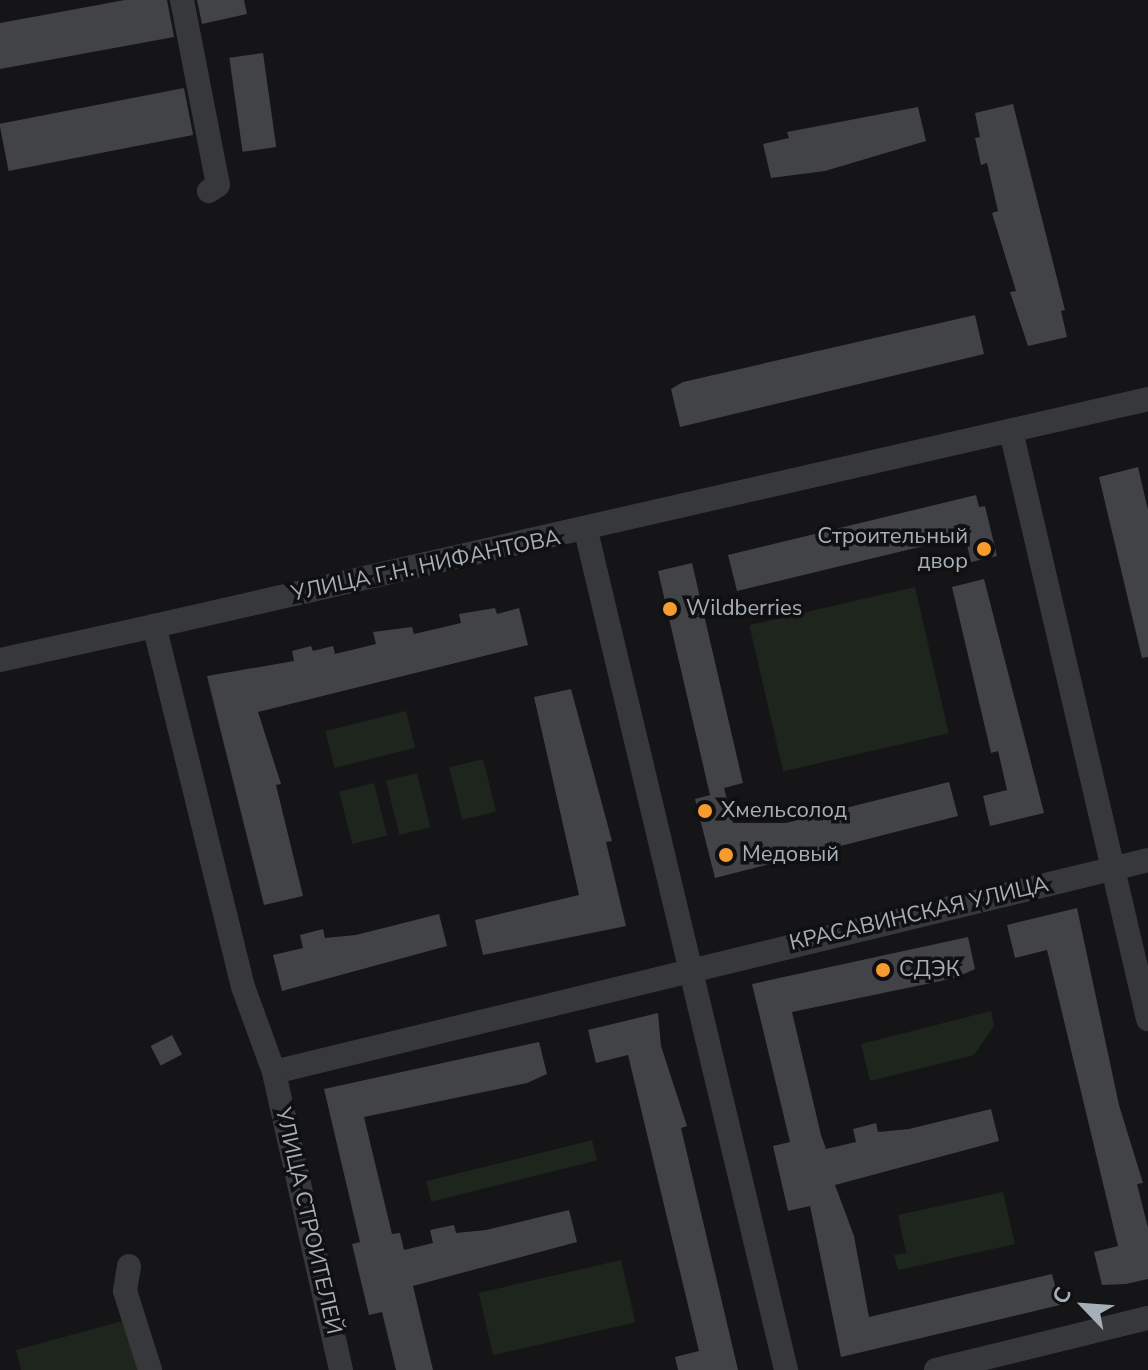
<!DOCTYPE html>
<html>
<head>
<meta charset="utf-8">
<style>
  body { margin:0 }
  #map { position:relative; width:1148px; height:1370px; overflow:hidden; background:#151517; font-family:"Nunito Sans",sans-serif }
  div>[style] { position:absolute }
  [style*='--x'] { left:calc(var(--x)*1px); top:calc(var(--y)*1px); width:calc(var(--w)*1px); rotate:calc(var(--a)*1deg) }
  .green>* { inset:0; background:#1d251d; transform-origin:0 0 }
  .building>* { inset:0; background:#414347; transform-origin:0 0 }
  .minor>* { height:24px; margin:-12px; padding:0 12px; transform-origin:12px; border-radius:12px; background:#36383c }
  .dots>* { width:22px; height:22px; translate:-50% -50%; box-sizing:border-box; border:4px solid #101012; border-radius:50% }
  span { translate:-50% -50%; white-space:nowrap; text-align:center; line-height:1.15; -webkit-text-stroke:7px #101012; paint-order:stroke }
  .poi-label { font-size:22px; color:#a6aeb7 }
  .right { translate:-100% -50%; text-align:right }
  .left { translate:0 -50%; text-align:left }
  .street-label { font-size:22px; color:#a6aeb7 }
  .north { position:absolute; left:1044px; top:1266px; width:80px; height:80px; -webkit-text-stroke:6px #101012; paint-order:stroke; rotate:295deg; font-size:22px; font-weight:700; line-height:32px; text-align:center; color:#a6aeb7 }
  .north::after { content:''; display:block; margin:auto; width:28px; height:36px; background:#a6aeb7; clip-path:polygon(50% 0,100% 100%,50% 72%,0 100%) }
</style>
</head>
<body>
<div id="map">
  <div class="green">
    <div style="left:915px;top:587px;width:150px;height:170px;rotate:77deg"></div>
    <div style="left:406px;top:711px;width:38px;height:83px;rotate:76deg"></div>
    <div style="left:483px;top:759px;width:54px;height:35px;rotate:76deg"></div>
    <div style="left:417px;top:773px;width:56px;height:32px;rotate:76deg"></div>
    <div style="left:374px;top:783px;width:54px;height:36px;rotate:76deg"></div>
    <div style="clip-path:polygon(991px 1011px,994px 1026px,974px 1055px,870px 1081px,861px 1044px)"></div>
    <div style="left:592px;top:1140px;width:21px;height:171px;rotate:76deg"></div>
    <div style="clip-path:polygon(1003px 1192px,1015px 1244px,898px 1270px,894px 1255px,906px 1253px,898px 1215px)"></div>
    <div style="left:621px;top:1260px;width:64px;height:146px;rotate:77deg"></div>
    <div style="clip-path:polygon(126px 1320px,141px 1370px,21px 1370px,16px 1350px)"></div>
  </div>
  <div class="building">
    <div style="clip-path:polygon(125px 0,167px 0,174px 37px,0 69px,0 23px)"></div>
    <div style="clip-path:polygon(197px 0,244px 0,247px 14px,202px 24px)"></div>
    <div style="left:263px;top:53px;width:95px;height:34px;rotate:82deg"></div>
    <div style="left:184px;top:88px;width:48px;height:188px;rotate:79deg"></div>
    <div style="clip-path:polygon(1013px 104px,1065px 310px,1061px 311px,1067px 337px,1028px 346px,1010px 292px,1016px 291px,992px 213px,998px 211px,987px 163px,981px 165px,975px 138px,980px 137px,975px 113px)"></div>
    <div style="clip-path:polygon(918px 107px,926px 141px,825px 171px,771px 178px,763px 144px,789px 138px,787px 132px)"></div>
    <div style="clip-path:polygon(975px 315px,984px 354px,680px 427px,671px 389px,683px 382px)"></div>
    <div style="clip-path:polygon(1138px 467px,1148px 510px,1148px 657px,1142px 658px,1099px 477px)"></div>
    <div style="clip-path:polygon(976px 495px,979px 507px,985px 506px,997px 556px,971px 562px,965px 536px,737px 591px,728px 555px)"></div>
    <div style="clip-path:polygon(692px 563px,743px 783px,724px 788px,733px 823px,786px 823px,949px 782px,958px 816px,715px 878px,695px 799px,710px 795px,658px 571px)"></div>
    <div style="clip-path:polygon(984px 579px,1044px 813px,990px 826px,983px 796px,1007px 790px,998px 751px,991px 753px,952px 587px)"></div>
    <div style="clip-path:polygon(495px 608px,497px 614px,519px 608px,528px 645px,258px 712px,281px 784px,276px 785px,303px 896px,264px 905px,207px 676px,294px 661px,292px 651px,311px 646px,313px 651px,333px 646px,335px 654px,376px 644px,373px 632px,412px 627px,414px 634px,461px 623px,459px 614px)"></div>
    <div style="clip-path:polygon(571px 689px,612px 841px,606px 842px,626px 926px,483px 955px,475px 920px,579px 895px,534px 697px)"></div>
    <div style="clip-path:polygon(1077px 908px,1119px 1105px,1143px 1183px,1137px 1184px,1148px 1228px,1148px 1279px,1126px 1284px,1102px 1285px,1094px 1252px,1118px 1246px,1047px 950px,1015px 958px,1007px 925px)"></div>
    <div style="clip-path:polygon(439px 914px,447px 946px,282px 991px,273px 955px,303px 948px,300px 935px,323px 929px,325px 938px,356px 935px)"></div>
    <div style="clip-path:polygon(968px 937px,975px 969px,955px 978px,792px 1012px,821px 1135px,826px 1149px,856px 1142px,853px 1129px,876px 1123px,878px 1132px,909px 1129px,991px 1109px,999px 1141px,835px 1185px,854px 1236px,869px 1317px,1052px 1274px,1060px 1305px,841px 1357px,810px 1206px,788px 1211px,773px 1146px,790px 1142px,752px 984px)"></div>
    <div style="clip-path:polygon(658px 1013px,661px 1046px,687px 1126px,681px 1128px,738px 1370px,678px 1370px,675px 1357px,699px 1351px,628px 1055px,596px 1063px,588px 1030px)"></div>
    <div style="left:172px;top:1035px;width:22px;height:24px;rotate:63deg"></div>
    <div style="clip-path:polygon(539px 1042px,547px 1074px,527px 1083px,364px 1117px,392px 1234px,400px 1233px,404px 1250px,433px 1243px,430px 1230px,454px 1225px,456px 1233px,486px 1230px,569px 1210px,577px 1242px,413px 1286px,433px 1370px,396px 1370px,382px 1312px,369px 1315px,352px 1244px,360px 1242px,324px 1089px)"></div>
  </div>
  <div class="minor">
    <div style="--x:182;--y:0;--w:188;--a:79"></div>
    <div style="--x:218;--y:185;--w:11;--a:146"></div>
    <div style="--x:1011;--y:431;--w:604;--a:76.88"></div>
    <div style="--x:586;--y:531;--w:863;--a:76.59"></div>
    <div style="--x:0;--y:660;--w:158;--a:-12.4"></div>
    <div style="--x:274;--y:1072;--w:899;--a:-13.63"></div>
    <div style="--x:129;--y:1266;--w:25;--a:99"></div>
    <div style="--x:125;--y:1291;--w:83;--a:72.4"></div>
    <div style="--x:341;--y:1370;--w:305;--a:-102.7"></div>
    <div style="--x:274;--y:1072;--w:90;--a:-110"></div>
    <div style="--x:243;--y:987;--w:372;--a:-103.8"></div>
    <div style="--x:154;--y:626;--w:1020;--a:-12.86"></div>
    <div style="--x:936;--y:1370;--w:218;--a:-13.8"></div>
  </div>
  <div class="dots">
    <div style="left:984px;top:549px;background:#f69c2e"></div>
    <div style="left:670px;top:609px;background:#f69c2e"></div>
    <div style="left:705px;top:811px;background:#f69c2e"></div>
    <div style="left:726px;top:855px;background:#f69c2e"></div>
    <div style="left:883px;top:970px;background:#f69c2e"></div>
  </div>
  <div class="poi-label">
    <span class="right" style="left:968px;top:549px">Строительный<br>двор</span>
    <span class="left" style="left:686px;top:609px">Wildberries</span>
    <span class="left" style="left:721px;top:811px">Хмельсолод</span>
    <span class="left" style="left:742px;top:855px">Медовый</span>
    <span class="left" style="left:899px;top:970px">СДЭК</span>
  </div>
  <div class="street-label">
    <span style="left:426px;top:566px;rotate:-12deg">УЛИЦА Г.Н. НИФАНТОВА</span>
    <span style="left:919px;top:914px;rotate:-13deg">КРАСАВИНСКАЯ УЛИЦА</span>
    <span style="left:308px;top:1221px;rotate:77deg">УЛИЦА СТРОИТЕЛЕЙ</span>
  </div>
  <div class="north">С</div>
</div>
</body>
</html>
